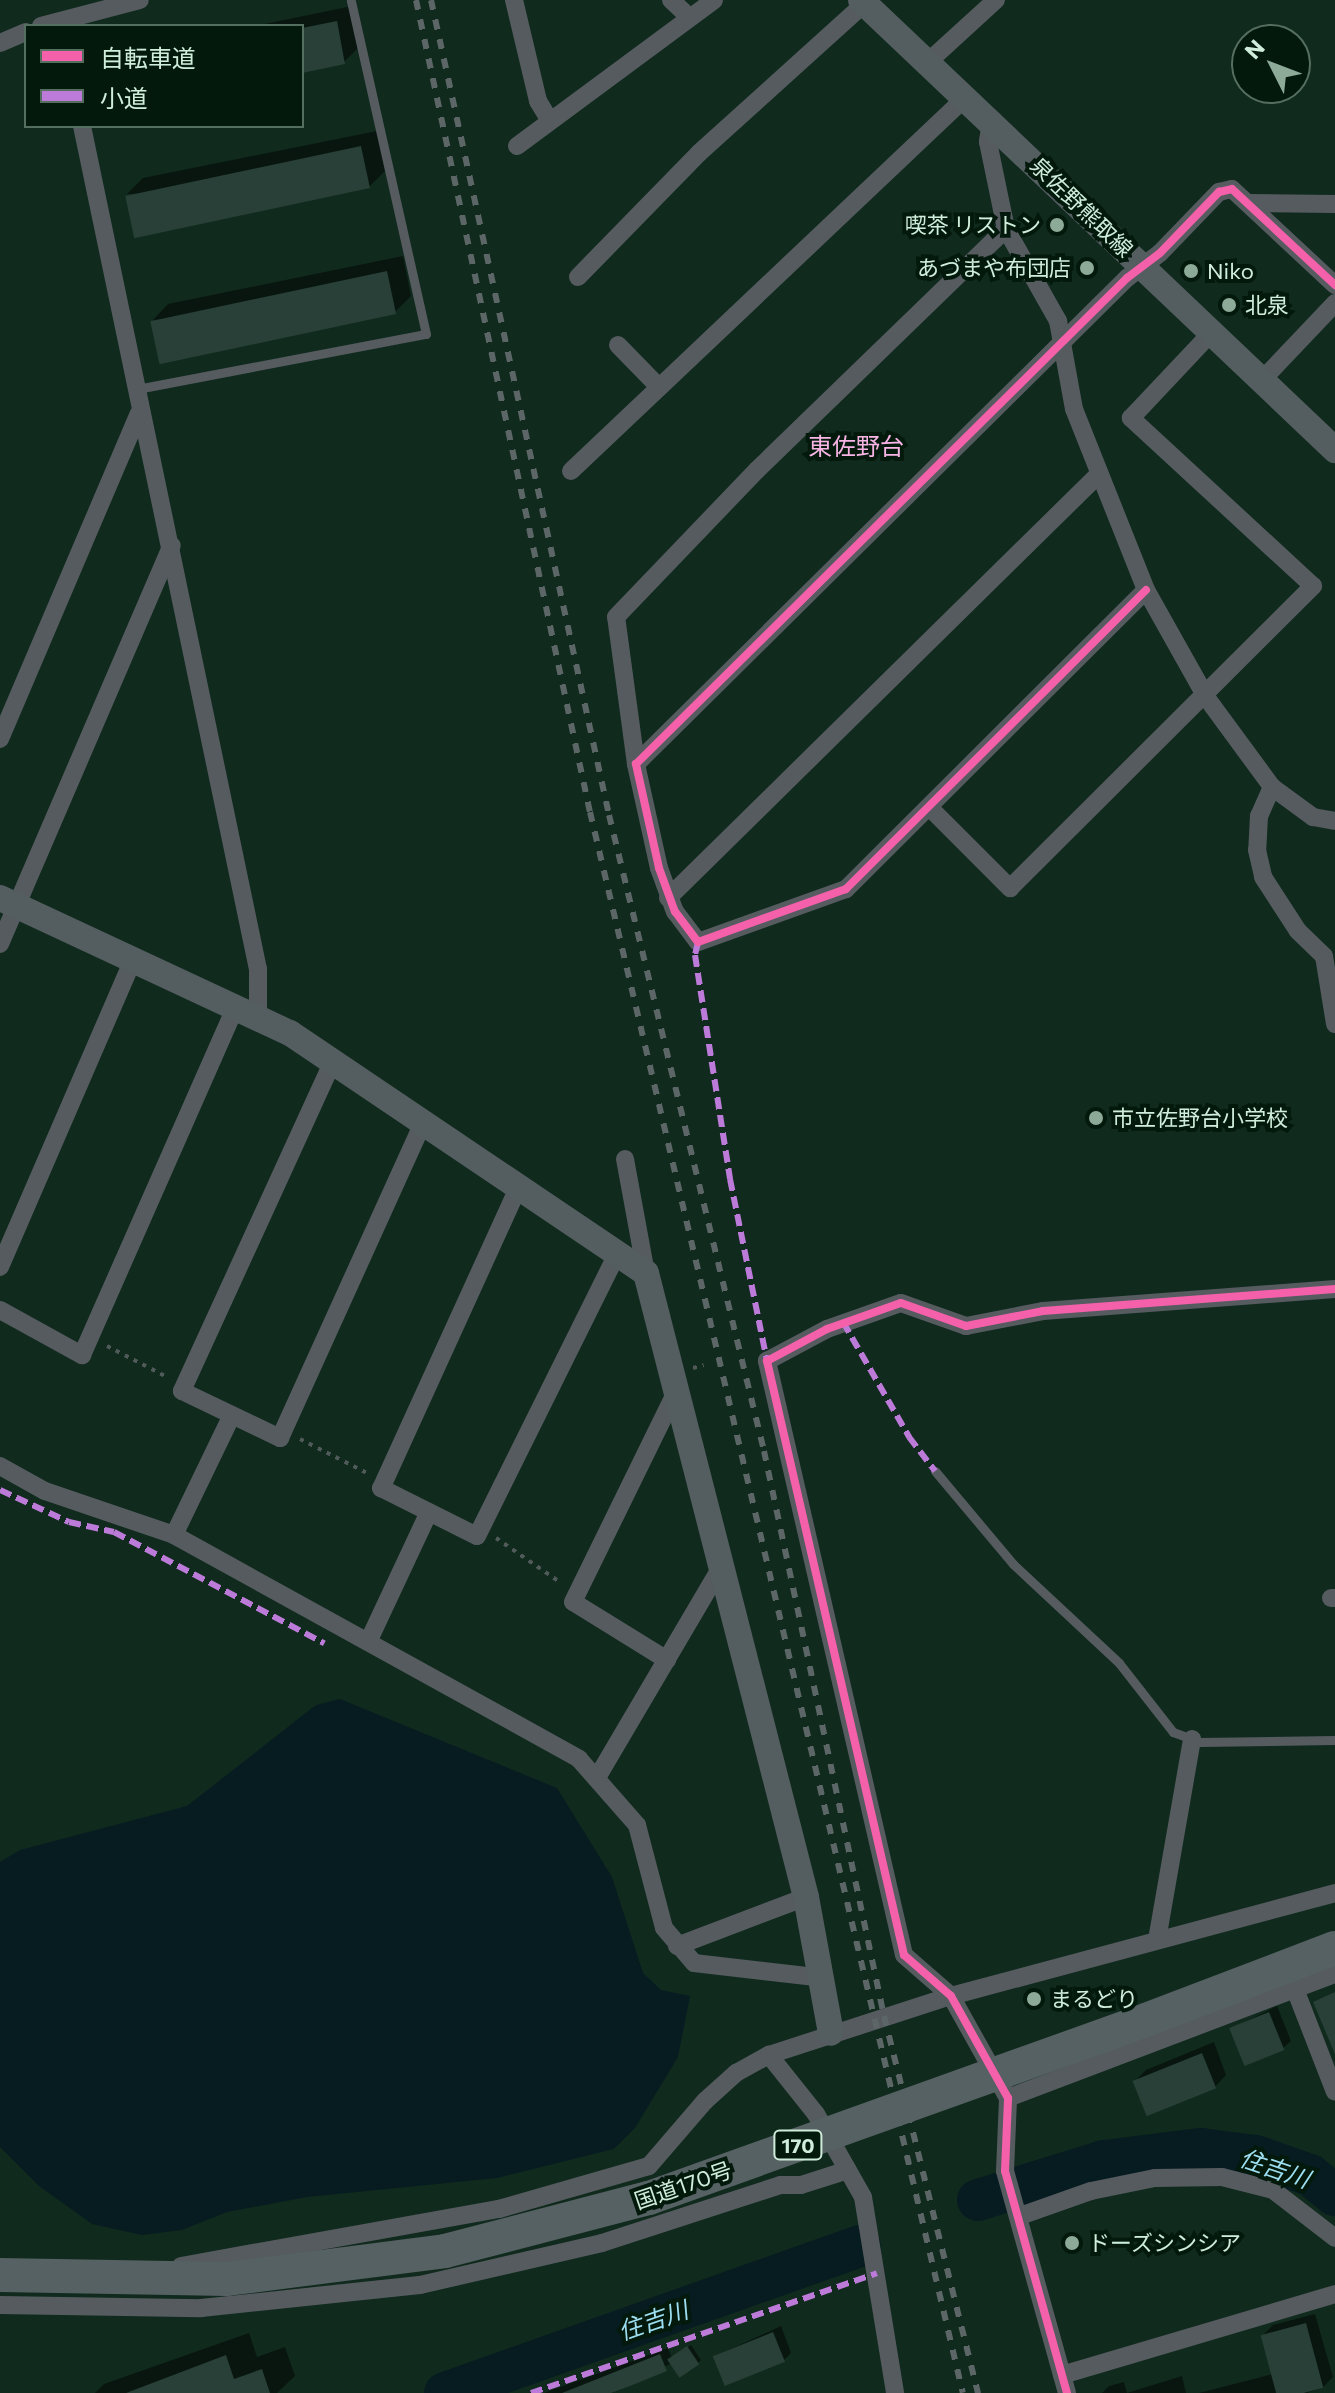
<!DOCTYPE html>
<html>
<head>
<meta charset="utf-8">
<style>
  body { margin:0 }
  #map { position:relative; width:1335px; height:2393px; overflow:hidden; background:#102a1d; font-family:Commissioner,"Noto Sans JP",sans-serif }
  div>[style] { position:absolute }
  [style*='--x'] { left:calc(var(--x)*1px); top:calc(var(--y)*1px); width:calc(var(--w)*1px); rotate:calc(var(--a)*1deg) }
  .water>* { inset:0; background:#071c21 }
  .shadow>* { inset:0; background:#0007 }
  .river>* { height:42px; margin:-21px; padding:0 21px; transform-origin:21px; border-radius:21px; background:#071c21 }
  .building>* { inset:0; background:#284037; transform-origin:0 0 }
  .path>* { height:4px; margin-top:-2px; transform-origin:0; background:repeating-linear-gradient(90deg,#505a59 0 4px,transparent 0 10px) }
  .lane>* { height:9px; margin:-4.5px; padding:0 4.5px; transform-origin:4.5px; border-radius:4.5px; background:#565b60 }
  .street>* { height:18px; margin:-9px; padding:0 9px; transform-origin:9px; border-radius:9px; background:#565b60 }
  .secondary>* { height:26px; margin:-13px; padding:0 13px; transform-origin:13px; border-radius:13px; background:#545d60 }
  .highway>* { height:34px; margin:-17px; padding:0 17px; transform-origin:17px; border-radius:17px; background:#566163 }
  .rail>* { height:6px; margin-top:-3px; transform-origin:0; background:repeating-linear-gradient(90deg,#5c6666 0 10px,transparent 0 20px) }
  .highway-bridge>* { height:34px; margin:-17px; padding:0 17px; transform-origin:17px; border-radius:17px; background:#566163 }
  .quiet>* { height:6px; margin-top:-3px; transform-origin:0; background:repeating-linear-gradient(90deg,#bd7bd9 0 12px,transparent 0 18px) }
  .cycleway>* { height:8px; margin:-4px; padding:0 4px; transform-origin:4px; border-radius:4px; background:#f560ab }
  .dots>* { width:22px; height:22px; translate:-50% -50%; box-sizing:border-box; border:4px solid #02190c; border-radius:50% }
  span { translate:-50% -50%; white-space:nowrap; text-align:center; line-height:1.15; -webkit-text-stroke:8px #02190c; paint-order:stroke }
  .shield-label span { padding:2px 6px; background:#02190c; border:2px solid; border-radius:6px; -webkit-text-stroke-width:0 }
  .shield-label { font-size:20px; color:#d0eddb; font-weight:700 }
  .street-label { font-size:22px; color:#d0eddb }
  .poi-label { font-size:22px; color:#d0eddb }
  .right { translate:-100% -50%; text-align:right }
  .left { translate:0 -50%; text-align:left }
  .neighbourhood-label { font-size:24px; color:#f8b4e5 }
  .water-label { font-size:24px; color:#9ddef0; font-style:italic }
  .legend { position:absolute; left:24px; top:24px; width:280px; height:104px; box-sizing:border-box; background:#02190c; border:2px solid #546e5f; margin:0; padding:10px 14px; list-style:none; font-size:24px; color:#d0eddb }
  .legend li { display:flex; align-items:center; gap:16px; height:40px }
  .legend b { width:40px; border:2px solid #546e5f }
  .north { position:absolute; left:1231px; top:24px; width:80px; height:80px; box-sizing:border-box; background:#02190c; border:2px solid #546e5f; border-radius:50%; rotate:312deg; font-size:22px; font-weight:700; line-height:32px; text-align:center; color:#d0eddb }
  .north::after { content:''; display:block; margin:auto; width:28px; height:36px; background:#8da998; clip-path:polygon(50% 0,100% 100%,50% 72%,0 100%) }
</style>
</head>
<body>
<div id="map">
  <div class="water">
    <div style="clip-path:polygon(340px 1699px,557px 1788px,612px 1877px,643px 1973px,661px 1990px,690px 1996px,678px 2057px,635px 2128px,614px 2149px,497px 2178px,307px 2197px,227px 2212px,182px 2230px,142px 2235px,92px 2224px,39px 2186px,0 2147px,0 1862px,20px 1850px,187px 1806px,316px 1705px)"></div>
  </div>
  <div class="shadow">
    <div style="clip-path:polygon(352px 6px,360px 46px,344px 62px,302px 71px,302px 26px,255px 26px)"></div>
    <div style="clip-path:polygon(377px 131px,385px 171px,369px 187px,127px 194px,143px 178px)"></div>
    <div style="clip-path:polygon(403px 256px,411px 296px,395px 312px,153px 320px,168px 304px)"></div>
    <div style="clip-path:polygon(1277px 2006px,1291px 2041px,1283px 2048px,1231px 2029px)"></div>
    <div style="clip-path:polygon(1214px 2042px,1226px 2075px,1215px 2087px,1134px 2082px,1146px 2070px)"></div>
    <div style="clip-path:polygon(1315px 2314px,1333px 2377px,1323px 2387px,1307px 2393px,1199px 2393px,1273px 2374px,1263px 2335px,1273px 2325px)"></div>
    <div style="clip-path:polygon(781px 2326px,791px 2353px,784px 2360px,715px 2356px)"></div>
    <div style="clip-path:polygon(249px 2333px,257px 2357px,285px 2347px,295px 2376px,277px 2393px,95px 2393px,104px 2384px)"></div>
    <div style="clip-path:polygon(691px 2345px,701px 2360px,698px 2363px,672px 2363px,611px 2393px,544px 2393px,668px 2348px,672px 2358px)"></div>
    <div style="clip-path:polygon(1182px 2376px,1186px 2393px,1127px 2393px)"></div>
    <div style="clip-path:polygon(1124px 2382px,1127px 2393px,1102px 2393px,1109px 2386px)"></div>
  </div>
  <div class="river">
    <div style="--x:978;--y:2200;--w:132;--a:-17.2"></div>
    <div style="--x:1104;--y:2161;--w:98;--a:-7.1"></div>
    <div style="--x:1201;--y:2149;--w:55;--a:7.3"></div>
    <div style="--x:1256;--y:2156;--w:57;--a:19.4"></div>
    <div style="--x:1310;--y:2175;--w:32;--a:39"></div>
    <div style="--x:445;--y:2393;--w:440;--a:-19.5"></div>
  </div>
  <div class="building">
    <div style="clip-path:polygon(337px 21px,345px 64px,302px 73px,302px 28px)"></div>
    <div style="left:361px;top:146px;width:43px;height:241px;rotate:78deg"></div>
    <div style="left:387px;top:271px;width:44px;height:242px;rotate:78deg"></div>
    <div style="clip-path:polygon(1335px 1992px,1335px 2054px,1313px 2002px)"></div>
    <div style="left:1269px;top:2012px;width:41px;height:43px;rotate:68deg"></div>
    <div style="left:1202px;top:2053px;width:38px;height:75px;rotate:68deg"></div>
    <div style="left:1306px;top:2323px;width:67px;height:47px;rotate:75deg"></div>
    <div style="left:773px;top:2332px;width:32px;height:65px;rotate:68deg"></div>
    <div style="left:687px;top:2346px;width:22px;height:24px;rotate:56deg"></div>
    <div style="clip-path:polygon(660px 2354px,667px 2371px,630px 2386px,611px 2393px,562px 2393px)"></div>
    <div style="clip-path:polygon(226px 2355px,234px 2379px,262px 2369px,270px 2393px,126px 2393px)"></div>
  </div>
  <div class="path">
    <div style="--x:107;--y:1346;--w:68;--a:27.3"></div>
    <div style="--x:693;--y:1368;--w:11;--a:-15"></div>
    <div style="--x:300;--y:1439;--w:75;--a:26.9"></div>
    <div style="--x:496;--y:1538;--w:79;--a:34.7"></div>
  </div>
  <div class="lane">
    <div style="--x:137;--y:389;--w:294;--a:-10.8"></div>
    <div style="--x:426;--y:334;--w:342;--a:-102.7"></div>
    <div style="--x:935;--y:1471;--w:121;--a:50"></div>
    <div style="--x:1013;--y:1564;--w:145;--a:43"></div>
    <div style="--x:1119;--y:1663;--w:88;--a:52"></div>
    <div style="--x:1173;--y:1732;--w:29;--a:20"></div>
    <div style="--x:1200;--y:1742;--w:135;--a:-0.8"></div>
  </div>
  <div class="street">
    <div style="--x:514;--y:0;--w:104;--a:76.6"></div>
    <div style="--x:538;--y:101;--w:23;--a:59"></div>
    <div style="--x:671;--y:0;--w:25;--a:43"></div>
    <div style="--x:41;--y:26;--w:102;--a:-14.7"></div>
    <div style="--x:0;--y:43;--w:28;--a:-23"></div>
    <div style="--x:928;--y:62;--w:92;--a:-42.4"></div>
    <div style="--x:991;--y:122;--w:20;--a:99"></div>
    <div style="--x:988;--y:142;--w:89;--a:78.3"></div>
    <div style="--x:1006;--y:229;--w:106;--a:60.5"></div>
    <div style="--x:1058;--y:321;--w:89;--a:79.7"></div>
    <div style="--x:1074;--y:409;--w:195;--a:68.3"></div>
    <div style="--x:1146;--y:590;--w:123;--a:60.7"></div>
    <div style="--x:1206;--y:697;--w:112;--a:53.7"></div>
    <div style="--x:1272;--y:787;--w:51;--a:36.2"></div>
    <div style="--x:1313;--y:817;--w:22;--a:10"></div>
    <div style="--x:82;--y:126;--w:861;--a:78.21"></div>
    <div style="--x:258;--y:969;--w:47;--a:90"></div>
    <div style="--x:517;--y:146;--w:245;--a:-36.5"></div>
    <div style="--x:1248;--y:203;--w:87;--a:0.7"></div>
    <div style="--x:578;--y:277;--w:173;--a:-45.7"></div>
    <div style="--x:699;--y:153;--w:224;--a:-42.1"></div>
    <div style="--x:618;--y:345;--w:59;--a:45.7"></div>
    <div style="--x:1262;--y:380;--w:106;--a:-46.5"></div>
    <div style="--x:571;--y:471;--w:544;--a:-43.44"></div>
    <div style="--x:1146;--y:590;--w:424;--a:135.1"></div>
    <div style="--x:846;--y:889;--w:157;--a:160.3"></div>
    <div style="--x:698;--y:942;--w:38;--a:-127"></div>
    <div style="--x:675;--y:912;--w:47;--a:-110"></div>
    <div style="--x:659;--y:868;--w:107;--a:-102.5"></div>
    <div style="--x:636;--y:764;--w:691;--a:-44.71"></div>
    <div style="--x:1127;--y:278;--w:41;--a:-37.1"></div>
    <div style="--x:1160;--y:253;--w:85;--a:-46"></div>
    <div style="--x:1219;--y:192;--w:13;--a:-13"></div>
    <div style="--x:1232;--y:189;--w:141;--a:43"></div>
    <div style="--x:0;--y:739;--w:354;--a:-66.9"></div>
    <div style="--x:636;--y:764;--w:148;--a:-97.7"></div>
    <div style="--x:616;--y:617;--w:204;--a:-46.2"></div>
    <div style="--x:757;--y:470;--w:347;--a:-44.1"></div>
    <div style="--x:1272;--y:787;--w:32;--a:114"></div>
    <div style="--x:1259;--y:816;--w:34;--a:93"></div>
    <div style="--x:1257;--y:850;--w:28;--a:77"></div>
    <div style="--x:1263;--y:877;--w:64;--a:57.1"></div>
    <div style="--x:1298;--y:931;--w:36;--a:44"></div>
    <div style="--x:1324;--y:956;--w:69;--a:80.8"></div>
    <div style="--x:929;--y:807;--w:115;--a:45"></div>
    <div style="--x:1010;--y:888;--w:428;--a:-44.9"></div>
    <div style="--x:1313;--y:586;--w:248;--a:-137.3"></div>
    <div style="--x:1131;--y:418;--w:118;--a:-46.7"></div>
    <div style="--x:668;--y:898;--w:605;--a:-44.53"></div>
    <div style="--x:0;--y:944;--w:434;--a:-66.7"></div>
    <div style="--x:333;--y:1061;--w:363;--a:114.6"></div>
    <div style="--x:182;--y:1391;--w:109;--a:25.6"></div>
    <div style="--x:280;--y:1438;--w:346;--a:-65.6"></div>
    <div style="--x:625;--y:1159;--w:116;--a:79.6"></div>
    <div style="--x:518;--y:1188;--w:330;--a:114.5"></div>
    <div style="--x:381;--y:1488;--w:107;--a:26.6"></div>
    <div style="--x:477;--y:1536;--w:315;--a:-63.6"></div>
    <div style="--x:0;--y:1267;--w:335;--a:-66.6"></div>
    <div style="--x:0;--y:1310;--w:94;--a:28.8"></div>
    <div style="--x:82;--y:1355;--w:381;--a:-66.2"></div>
    <div style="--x:0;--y:1466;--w:51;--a:29.1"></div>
    <div style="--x:45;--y:1491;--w:136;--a:18.8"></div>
    <div style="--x:174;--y:1535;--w:463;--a:28.9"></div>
    <div style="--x:579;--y:1759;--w:88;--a:48.7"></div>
    <div style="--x:637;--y:1825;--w:106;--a:75.3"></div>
    <div style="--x:664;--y:1928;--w:46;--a:49.4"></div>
    <div style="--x:694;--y:1963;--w:131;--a:6.6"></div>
    <div style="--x:174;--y:1535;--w:133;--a:-64.2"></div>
    <div style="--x:1331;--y:1598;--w:4;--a:0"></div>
    <div style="--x:369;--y:1640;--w:141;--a:-64.9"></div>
    <div style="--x:667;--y:1660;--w:110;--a:-148.3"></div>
    <div style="--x:573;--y:1602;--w:238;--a:-63.9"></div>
    <div style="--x:598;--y:1776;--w:243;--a:-59.5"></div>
    <div style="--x:1157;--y:1940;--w:204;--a:-80.1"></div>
    <div style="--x:677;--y:1946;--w:138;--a:-20.8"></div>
    <div style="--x:1295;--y:1989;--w:110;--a:68.8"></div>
    <div style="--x:769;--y:2055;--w:75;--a:51.5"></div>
    <div style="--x:816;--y:2114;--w:95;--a:60.5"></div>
    <div style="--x:863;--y:2197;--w:199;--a:80.7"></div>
    <div style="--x:1008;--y:2098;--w:350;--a:-20.8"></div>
    <div style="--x:1020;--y:2216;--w:75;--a:-19.4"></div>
    <div style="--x:1091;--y:2191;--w:65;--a:-11.5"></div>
    <div style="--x:1155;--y:2178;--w:67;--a:-0.9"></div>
    <div style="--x:1222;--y:2177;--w:53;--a:14.3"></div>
    <div style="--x:1273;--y:2190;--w:78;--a:37.7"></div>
    <div style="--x:181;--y:2266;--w:323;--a:-10.2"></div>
    <div style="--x:499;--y:2209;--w:156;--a:-16"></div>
    <div style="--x:649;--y:2166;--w:86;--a:-49.3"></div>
    <div style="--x:705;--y:2101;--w:42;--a:-42.1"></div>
    <div style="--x:736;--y:2073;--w:38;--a:-29"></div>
    <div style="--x:769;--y:2055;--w:191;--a:-18"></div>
    <div style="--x:951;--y:1996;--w:398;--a:-15"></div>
    <div style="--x:0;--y:2305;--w:201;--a:0.9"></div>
    <div style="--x:201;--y:2308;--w:220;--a:-6"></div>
    <div style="--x:420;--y:2285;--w:187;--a:-13"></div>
    <div style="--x:602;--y:2243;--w:187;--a:-18"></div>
    <div style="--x:780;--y:2185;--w:21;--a:0"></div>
    <div style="--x:801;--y:2185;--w:49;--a:-17.7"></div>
    <div style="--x:1062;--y:2375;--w:285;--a:-16.5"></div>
    <div style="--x:1067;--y:2393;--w:230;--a:-105.6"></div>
    <div style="--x:1005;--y:2171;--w:73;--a:-87.6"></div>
    <div style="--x:1008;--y:2098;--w:117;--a:-119.2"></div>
    <div style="--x:951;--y:1996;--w:62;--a:-138.9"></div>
    <div style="--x:904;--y:1955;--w:610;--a:-102.99"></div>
    <div style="--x:767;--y:1361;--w:68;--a:-28.1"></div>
    <div style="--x:827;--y:1329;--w:78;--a:-19.4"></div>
    <div style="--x:901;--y:1303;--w:69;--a:19.5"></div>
    <div style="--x:966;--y:1326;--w:78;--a:-11"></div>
    <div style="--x:1043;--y:1311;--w:293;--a:-4.3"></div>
  </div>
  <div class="secondary">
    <div style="--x:861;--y:0;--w:654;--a:43.51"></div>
    <div style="--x:0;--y:898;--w:320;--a:25"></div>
    <div style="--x:290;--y:1033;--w:429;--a:34"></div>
    <div style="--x:646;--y:1273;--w:644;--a:75.62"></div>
    <div style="--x:806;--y:1897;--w:138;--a:79.6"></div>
  </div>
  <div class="highway">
    <div style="--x:1146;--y:2020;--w:202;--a:-20.9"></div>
    <div style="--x:0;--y:2275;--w:227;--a:1"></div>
    <div style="--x:227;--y:2279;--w:220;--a:-7.3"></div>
  </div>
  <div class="rail">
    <div style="--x:416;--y:0;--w:830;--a:77.91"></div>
    <div style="--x:590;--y:812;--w:1624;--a:76.73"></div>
    <div style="--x:431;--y:0;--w:834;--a:77.68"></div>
    <div style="--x:609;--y:815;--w:655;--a:76.3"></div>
    <div style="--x:764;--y:1451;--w:578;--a:78.01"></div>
    <div style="--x:884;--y:2016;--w:389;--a:76"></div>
  </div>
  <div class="highway-bridge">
    <div style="--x:445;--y:2251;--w:211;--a:-14.6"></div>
    <div style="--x:649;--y:2198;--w:528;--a:-19.7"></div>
  </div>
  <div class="quiet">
    <div style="--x:698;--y:942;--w:13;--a:103"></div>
    <div style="--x:695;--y:955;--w:227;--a:81.1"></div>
    <div style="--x:730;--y:1179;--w:186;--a:78.5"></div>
    <div style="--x:843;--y:1322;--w:133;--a:60.1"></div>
    <div style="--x:909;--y:1437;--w:43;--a:52.6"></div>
    <div style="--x:0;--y:1490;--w:76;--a:24.9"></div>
    <div style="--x:69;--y:1522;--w:46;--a:12.5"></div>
    <div style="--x:114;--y:1532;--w:238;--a:27.9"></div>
    <div style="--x:531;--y:2393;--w:366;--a:-19.1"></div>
  </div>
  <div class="cycleway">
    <div style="--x:1146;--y:590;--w:424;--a:135.1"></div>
    <div style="--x:846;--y:889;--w:157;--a:160.3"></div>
    <div style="--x:698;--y:942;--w:38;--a:-127"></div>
    <div style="--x:675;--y:912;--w:47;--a:-110"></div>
    <div style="--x:659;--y:868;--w:107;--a:-102.5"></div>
    <div style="--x:636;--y:764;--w:691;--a:-44.71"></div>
    <div style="--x:1127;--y:278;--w:41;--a:-37.1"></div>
    <div style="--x:1160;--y:253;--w:85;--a:-46"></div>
    <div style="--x:1219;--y:192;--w:13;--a:-13"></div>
    <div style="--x:1232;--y:189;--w:141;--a:43"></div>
    <div style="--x:1067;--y:2393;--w:230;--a:-105.6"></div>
    <div style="--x:1005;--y:2171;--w:73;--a:-87.6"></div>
    <div style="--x:1008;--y:2098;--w:117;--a:-119.2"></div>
    <div style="--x:951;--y:1996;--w:62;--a:-138.9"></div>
    <div style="--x:904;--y:1955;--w:610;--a:-102.99"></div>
    <div style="--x:767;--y:1361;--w:68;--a:-28.1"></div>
    <div style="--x:827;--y:1329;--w:78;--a:-19.4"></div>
    <div style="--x:901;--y:1303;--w:69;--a:19.5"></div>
    <div style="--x:966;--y:1326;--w:78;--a:-11"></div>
    <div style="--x:1043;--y:1311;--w:293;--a:-4.3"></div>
  </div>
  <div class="dots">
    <div style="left:1057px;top:225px;background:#8da998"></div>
    <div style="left:1087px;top:268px;background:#8da998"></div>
    <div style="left:1191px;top:271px;background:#8da998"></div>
    <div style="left:1229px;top:305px;background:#8da998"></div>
    <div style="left:1096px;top:1118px;background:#8da998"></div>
    <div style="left:1034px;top:1999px;background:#8da998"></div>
    <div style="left:1072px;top:2243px;background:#8da998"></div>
  </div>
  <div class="shield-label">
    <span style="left:798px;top:2145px">170</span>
  </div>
  <div class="street-label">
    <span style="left:1082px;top:207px;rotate:44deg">泉佐野熊取線</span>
    <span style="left:683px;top:2185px;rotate:-19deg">国道170号</span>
  </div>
  <div class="poi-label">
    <span class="right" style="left:1041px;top:225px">喫茶 リストン</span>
    <span class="right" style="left:1071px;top:268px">あづまや布団店</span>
    <span class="left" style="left:1207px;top:271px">Niko</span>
    <span class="left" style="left:1245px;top:305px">北泉</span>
    <span class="left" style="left:1112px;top:1118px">市立佐野台小学校</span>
    <span class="left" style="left:1050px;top:1999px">まるどり</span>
    <span class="left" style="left:1088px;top:2243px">ドーズシンシア</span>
  </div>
  <div class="neighbourhood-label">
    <span style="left:856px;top:446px">東佐野台</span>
  </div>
  <div class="water-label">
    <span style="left:1275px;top:2168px;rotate:19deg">住吉川</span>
    <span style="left:653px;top:2320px;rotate:-19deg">住吉川</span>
  </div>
  <ul class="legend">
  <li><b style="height:10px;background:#f560ab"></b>自転車道</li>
  <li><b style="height:10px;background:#bd7bd9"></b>小道</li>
  </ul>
  <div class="north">N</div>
</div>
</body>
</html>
